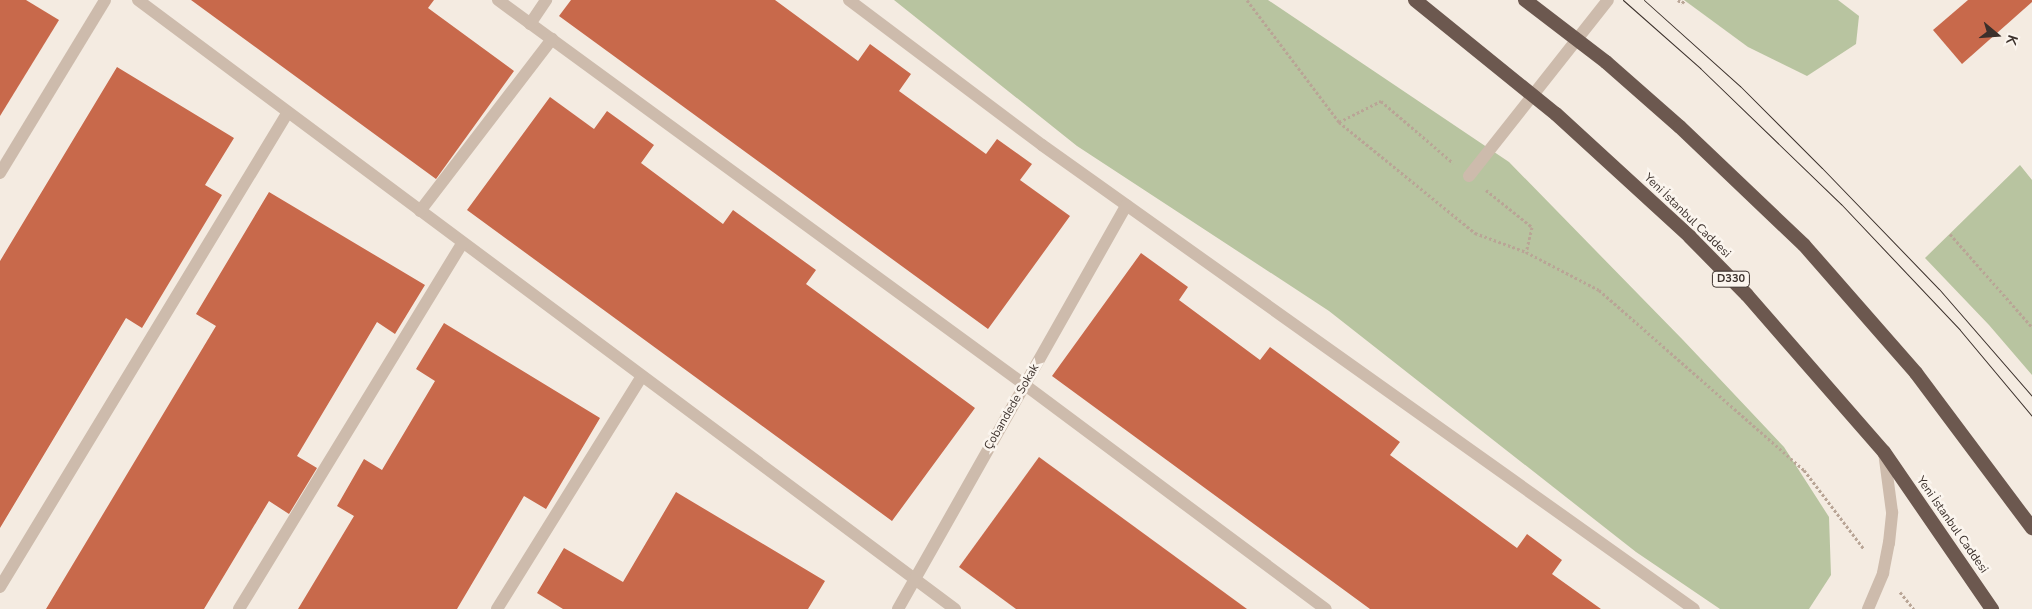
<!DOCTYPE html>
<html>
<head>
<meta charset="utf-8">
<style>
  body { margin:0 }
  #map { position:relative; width:2032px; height:609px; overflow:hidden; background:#f4ebe1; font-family:"Nunito Sans",sans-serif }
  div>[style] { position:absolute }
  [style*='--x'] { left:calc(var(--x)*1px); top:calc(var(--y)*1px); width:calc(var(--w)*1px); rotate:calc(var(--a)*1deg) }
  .green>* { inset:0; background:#b8c4a0 }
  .building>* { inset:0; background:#c8694b }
  .path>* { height:3px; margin-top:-1.5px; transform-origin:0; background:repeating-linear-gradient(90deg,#b9a596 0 2.5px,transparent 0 5px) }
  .pedestrian>* { height:12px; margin:-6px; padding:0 6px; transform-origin:6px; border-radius:6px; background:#cdbbac }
  .minor>* { height:12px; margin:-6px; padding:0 6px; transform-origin:6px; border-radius:6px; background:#cdbbac }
  .trunk>* { height:14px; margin:-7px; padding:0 7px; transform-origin:7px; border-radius:7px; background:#6c584f }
  .tram>* { height:1px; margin:-0.5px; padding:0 0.5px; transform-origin:0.5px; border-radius:0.5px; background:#3b302b }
  span { translate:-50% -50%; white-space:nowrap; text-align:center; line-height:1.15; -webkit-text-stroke:5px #fbf5ee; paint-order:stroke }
  .shield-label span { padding:1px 4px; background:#fbf5ee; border:1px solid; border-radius:4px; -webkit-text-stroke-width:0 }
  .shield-label { font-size:11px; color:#3b302b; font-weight:700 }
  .street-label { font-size:12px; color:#3b302b }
  .north { position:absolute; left:1972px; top:10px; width:50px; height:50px; -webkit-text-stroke:4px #fbf5ee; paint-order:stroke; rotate:108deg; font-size:14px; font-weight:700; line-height:20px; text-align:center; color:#3b302b }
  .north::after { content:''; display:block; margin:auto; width:18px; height:22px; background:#3b302b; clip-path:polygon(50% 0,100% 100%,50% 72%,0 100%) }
</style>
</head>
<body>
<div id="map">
  <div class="green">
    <div style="clip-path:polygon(894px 0,1268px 0,1509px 162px,1683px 340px,1784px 447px,1829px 517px,1831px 575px,1809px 609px,1720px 609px,1636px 552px,1329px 311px,1077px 146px)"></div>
    <div style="clip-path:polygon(1684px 0,1838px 0,1859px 16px,1856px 44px,1807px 76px,1748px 47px)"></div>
    <div style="clip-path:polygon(2020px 165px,2032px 180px,2032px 375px,1989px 325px,1925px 258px)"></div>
  </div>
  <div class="building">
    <div style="clip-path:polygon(0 0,26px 0,59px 20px,0 116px)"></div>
    <div style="clip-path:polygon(191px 0,434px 0,428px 8px,514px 71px,436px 179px)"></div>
    <div style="clip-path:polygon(571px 0,775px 0,858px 61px,870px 44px,911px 74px,899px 91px,986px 154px,997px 139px,1032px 164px,1020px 180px,1070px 216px,988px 329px,559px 16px)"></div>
    <div style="clip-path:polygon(1968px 0,2032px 0,2032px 2px,1962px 64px,1933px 30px)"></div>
    <div style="clip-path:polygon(117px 67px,234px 138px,205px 185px,222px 195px,142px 328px,126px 318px,0 528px,0 261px)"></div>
    <div style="clip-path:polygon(550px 97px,594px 129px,607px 111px,654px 145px,641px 163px,723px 224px,733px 210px,816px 270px,806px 284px,975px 408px,892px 521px,467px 210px)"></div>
    <div style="clip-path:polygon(269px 192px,425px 285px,395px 334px,377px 322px,297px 456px,317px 468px,289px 514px,269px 501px,204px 609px,46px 609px,216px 326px,196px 314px)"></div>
    <div style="clip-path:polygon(1141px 253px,1188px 287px,1179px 300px,1260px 360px,1270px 347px,1400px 442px,1390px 455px,1517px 548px,1527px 534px,1562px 560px,1552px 574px,1601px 609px,1370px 609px,1052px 376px)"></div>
    <div style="clip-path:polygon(444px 323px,600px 418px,546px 509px,524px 496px,457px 609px,298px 609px,354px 516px,337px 506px,364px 459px,382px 470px,435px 381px,416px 369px)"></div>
    <div style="clip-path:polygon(1039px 457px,1247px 609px,1016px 609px,959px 567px)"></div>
    <div style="clip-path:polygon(676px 492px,825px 581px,808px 609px,563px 609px,537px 593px,564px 548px,623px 582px)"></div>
  </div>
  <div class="path">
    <div style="--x:1247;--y:0;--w:153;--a:53"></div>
    <div style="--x:1339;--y:122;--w:176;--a:39.2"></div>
    <div style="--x:1475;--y:233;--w:54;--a:20.4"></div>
    <div style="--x:1526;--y:252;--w:82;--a:27.5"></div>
    <div style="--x:1599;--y:290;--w:273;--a:41.3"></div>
    <div style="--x:1804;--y:470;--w:99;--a:52.8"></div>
    <div style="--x:1678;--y:0;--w:5;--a:37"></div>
    <div style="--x:1682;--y:3;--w:4;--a:-45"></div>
    <div style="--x:1339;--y:122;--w:47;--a:-26.6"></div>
    <div style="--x:1381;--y:101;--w:95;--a:40.7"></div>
    <div style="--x:1486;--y:190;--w:59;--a:38.8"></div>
    <div style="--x:1532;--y:227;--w:26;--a:103"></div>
    <div style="--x:1950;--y:234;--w:124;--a:48.6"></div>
    <div style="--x:1900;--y:592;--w:22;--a:51"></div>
  </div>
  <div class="pedestrian">
    <div style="--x:1469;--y:176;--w:224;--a:-51.7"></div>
  </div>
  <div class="minor">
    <div style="--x:138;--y:0;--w:1019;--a:36.7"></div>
    <div style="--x:498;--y:0;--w:653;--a:36.15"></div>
    <div style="--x:1025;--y:385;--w:375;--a:36.7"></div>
    <div style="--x:849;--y:0;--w:241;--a:36.9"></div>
    <div style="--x:1042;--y:145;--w:800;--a:35.44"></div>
    <div style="--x:530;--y:24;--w:29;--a:-56"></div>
    <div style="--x:0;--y:173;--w:202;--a:-58.7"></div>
    <div style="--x:420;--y:211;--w:217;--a:-52.5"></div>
    <div style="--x:0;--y:587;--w:555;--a:-58.77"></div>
    <div style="--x:239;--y:609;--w:429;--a:-58.6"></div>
    <div style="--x:497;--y:609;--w:274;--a:-58.1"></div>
    <div style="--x:898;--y:609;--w:464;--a:-60.5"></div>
    <div style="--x:1868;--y:609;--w:39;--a:-67"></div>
    <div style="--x:1883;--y:573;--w:31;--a:-79"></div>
    <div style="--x:1889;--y:543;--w:31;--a:-84"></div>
    <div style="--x:1892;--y:512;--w:61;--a:-97.6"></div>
  </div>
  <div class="trunk">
    <div style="--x:1415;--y:0;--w:181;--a:39"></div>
    <div style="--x:1556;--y:114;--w:182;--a:42.5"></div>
    <div style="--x:1690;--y:237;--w:81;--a:45.5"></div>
    <div style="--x:1747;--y:295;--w:208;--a:48.9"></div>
    <div style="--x:1884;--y:452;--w:191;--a:55.5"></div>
    <div style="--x:1525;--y:0;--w:102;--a:37.4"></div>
    <div style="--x:1606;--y:62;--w:98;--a:41.3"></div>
    <div style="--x:1680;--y:127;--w:171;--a:43.6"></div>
    <div style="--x:1804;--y:245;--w:170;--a:48.8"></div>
    <div style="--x:1916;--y:373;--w:194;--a:53.2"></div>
  </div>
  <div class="tram">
    <div style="--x:1623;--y:0;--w:103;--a:41.4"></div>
    <div style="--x:1700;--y:68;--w:196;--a:44"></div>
    <div style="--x:1841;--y:204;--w:173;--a:46.6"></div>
    <div style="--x:1960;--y:330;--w:112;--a:50.1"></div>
    <div style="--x:1644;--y:0;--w:129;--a:41.9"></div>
    <div style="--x:1740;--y:86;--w:116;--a:45"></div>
    <div style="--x:1822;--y:168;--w:168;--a:46"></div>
    <div style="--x:1939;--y:289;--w:142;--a:49"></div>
  </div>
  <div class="shield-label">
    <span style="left:1731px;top:279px">D330</span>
  </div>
  <div class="street-label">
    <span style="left:1687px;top:216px;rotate:44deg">Yeni İstanbul Caddesi</span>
    <span style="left:1012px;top:407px;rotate:-60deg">Çobandede Sokak</span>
    <span style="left:1952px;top:525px;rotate:55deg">Yeni İstanbul Caddesi</span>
  </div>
  <div class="north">K</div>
</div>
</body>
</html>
